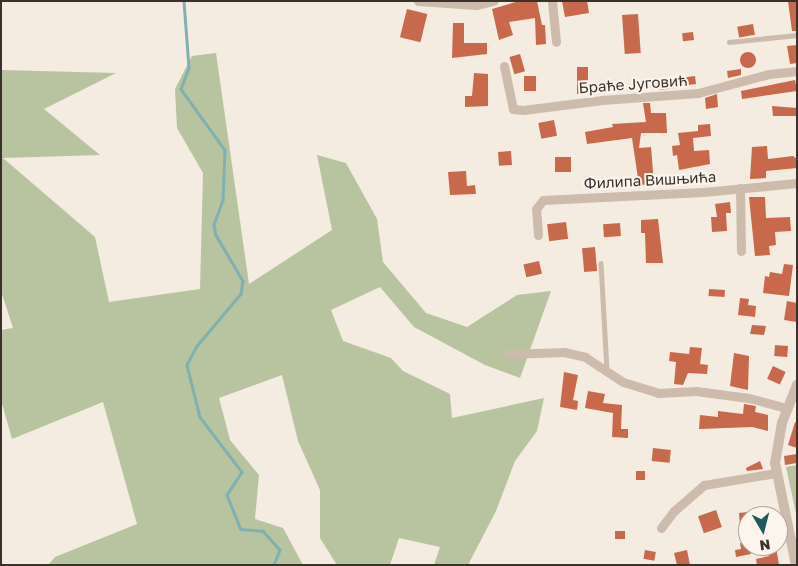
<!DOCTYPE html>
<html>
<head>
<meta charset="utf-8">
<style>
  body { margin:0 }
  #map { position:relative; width:798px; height:566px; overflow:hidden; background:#f4ebe1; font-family:"Golos Text",sans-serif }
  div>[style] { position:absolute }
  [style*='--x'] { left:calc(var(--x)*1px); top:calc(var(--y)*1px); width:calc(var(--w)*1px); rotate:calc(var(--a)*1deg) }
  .green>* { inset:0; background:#b8c4a0 }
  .stream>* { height:2.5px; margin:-1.25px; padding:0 1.25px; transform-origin:1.25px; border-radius:1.25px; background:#7fb0b2 }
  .building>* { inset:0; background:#c8694b; transform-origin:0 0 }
  .round { border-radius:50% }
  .service>* { height:4.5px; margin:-2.25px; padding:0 2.25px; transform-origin:2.25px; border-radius:2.25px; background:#cdbbac }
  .minor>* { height:9px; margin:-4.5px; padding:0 4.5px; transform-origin:4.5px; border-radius:4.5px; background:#cdbbac }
  .tertiary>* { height:10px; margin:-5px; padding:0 5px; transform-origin:5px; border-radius:5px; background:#cdbbac }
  span { translate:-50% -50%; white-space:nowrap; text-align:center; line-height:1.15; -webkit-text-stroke:4px #fbf5ee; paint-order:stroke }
  .street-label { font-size:15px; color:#3b302b }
  .frame { position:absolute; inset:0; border:2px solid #3b302b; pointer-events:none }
  .north { position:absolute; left:738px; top:506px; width:50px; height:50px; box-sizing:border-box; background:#fbf5ee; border:1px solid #aea6a0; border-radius:50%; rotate:172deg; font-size:14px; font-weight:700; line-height:20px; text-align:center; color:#3b302b }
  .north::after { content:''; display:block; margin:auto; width:18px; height:22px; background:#1f5a5e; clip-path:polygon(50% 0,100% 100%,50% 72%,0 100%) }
</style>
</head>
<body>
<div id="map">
  <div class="green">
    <div style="clip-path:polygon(216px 53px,249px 284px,332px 230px,317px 155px,346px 163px,377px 219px,383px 262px,426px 313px,467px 327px,517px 295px,551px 291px,520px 378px,485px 365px,414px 327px,380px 287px,331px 310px,343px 341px,391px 358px,403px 371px,450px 394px,452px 418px,544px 398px,537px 431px,515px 461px,496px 511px,468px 565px,434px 565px,440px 547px,399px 538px,390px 565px,337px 565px,320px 538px,320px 490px,298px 441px,282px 375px,219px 398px,230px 440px,259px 475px,255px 519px,283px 528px,303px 565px,48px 565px,55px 557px,137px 524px,103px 402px,12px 439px,1px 400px,1px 330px,13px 328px,1px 291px,1px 70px,116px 73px,44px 109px,100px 155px,3px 158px,95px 237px,109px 302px,200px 289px,203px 173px,177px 128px,175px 89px,192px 56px)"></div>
    <div style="clip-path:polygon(797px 465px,797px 518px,786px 467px)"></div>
  </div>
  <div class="stream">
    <div style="--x:184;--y:1;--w:67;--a:85.7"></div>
    <div style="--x:189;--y:68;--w:22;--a:111"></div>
    <div style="--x:181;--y:89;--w:75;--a:54.2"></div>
    <div style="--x:225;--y:150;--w:50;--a:92.3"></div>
    <div style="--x:223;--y:200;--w:27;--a:110"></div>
    <div style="--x:214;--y:225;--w:10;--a:79"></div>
    <div style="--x:216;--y:235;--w:53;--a:59.6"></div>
    <div style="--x:243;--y:281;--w:13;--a:99"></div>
    <div style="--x:241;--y:294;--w:68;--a:130.2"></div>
    <div style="--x:197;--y:346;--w:21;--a:118"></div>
    <div style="--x:187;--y:365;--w:54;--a:76"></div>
    <div style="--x:200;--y:417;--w:69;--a:52.6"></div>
    <div style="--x:242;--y:472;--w:27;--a:123"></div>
    <div style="--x:227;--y:495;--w:37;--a:68"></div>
    <div style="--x:241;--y:529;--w:22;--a:5"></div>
    <div style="--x:263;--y:531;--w:25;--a:48"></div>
    <div style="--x:280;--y:550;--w:16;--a:112"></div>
  </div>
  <div class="building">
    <div style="clip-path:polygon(519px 1px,537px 1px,542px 25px,545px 25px,546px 44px,536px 45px,535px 18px,509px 22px,513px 35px,499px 40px,492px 9px)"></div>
    <div style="clip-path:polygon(562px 1px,587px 1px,589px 13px,565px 17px)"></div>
    <div style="clip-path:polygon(788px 1px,797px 1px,797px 31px,792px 31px)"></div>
    <div style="left:407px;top:9px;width:21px;height:29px;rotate:14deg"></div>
    <div style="left:638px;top:14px;width:39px;height:16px;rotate:86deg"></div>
    <div style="clip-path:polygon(453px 23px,464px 23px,464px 43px,487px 43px,487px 54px,452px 58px)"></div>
    <div style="left:753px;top:24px;width:11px;height:16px;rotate:80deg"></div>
    <div style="left:693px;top:32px;width:8px;height:11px;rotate:83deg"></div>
    <div style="clip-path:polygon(797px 45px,797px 63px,790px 64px,787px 46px)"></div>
    <div class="round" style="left:740px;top:52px;width:16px;height:16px"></div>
    <div style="left:520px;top:54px;width:18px;height:11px;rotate:74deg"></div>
    <div style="left:577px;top:67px;width:11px;height:27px"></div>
    <div style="clip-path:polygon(741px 69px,741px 75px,728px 78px,727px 71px)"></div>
    <div style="clip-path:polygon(474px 73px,488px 74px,488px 106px,465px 107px,465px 96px,472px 96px)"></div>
    <div style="left:524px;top:76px;width:12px;height:15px"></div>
    <div style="left:695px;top:76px;width:8px;height:14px;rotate:83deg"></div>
    <div style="clip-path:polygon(666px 80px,666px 84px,674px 82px,675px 88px,660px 90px,659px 81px)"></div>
    <div style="clip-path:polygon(795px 80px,797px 91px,742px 99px,741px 91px)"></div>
    <div style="clip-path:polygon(717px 94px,718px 107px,706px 109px,705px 98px)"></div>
    <div style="clip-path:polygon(643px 103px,650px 103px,651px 113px,666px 113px,667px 133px,641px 133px,639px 148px,651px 147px,654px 184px,639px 185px,632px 138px,587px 144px,585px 132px,613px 127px,612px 124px,646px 122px)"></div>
    <div style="clip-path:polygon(772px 106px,797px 108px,797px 116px,773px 116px)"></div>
    <div style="left:554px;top:120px;width:16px;height:16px;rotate:79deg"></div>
    <div style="clip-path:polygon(710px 124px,711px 136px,693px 138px,694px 151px,709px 150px,710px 164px,679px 170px,677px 155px,673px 156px,672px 146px,680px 145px,678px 133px,698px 131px,698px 125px)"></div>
    <div style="clip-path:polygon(767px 146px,768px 159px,793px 156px,797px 159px,797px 168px,766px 171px,766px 178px,750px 179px,752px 147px)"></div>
    <div style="left:511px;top:151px;width:14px;height:13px;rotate:86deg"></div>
    <div style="left:555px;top:157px;width:16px;height:15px"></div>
    <div style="clip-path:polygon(466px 171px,467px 186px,475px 185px,476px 194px,450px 195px,448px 172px)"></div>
    <div style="clip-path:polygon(749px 197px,765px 197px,766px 218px,790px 217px,791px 231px,775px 232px,776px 245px,769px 246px,770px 255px,755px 256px)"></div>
    <div style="clip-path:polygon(730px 202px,731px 213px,726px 213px,727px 231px,712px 232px,711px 217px,717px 217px,715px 204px)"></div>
    <div style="clip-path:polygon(658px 219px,663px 263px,646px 263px,645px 233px,641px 233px,641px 220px)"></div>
    <div style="left:566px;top:222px;width:17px;height:19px;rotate:83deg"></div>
    <div style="left:620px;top:223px;width:13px;height:17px;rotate:86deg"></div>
    <div style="left:595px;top:247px;width:24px;height:13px;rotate:85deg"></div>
    <div style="left:539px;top:261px;width:13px;height:16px;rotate:77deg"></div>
    <div style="clip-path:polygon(784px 264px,793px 265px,789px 296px,763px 293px,765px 276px,769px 277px,770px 272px,782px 274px)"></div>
    <div style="left:709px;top:289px;width:16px;height:7px;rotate:4deg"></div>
    <div style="clip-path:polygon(740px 298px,749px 299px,748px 305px,756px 306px,755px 317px,738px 315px)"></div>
    <div style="clip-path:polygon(787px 301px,797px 303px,797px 322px,784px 320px)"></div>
    <div style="clip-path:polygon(752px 325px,766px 326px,764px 335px,750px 334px)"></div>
    <div style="left:775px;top:345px;width:13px;height:11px;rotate:4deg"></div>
    <div style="clip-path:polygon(690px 347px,702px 348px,700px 364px,708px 365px,707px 374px,688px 373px,683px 385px,674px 384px,676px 362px,669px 361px,670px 352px,689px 354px)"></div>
    <div style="clip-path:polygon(734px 353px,749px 356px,748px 390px,730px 386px)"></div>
    <div style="left:773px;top:366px;width:14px;height:14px;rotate:25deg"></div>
    <div style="clip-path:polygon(564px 372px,578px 375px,573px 400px,578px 401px,577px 410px,560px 407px)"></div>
    <div style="clip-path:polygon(588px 391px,605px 394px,603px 403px,622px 405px,621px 429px,628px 429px,628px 438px,612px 437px,613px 413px,585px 408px)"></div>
    <div style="clip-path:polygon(744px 404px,756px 406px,755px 412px,768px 415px,768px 431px,752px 427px,699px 429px,700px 415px,718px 417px,718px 411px,743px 414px)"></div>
    <div style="clip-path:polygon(795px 422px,797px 423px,797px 448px,788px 445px)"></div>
    <div style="left:653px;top:448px;width:18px;height:13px;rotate:6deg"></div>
    <div style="clip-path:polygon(797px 454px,797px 463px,785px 465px,784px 456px)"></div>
    <div style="clip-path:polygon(760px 461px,763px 469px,747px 471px,746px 468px)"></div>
    <div style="left:636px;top:471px;width:9px;height:9px"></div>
    <div style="left:716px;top:510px;width:18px;height:19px;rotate:71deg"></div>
    <div style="clip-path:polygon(748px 512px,748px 524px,740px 525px,739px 513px)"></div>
    <div style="left:625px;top:531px;width:8px;height:10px;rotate:90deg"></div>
    <div style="clip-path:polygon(748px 542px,751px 554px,736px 557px,735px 550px,741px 549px,740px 543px)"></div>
    <div style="clip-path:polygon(767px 546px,776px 546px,779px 565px,757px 565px,756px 559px,769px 556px)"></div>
    <div style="left:645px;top:550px;width:11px;height:9px;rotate:10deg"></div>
    <div style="clip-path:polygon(687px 550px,690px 565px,677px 565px,674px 553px)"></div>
  </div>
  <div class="service">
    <div style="--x:729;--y:42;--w:68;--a:-5.9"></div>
    <div style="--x:601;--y:263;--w:108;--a:86.8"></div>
  </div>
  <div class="minor">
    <div style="--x:418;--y:1;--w:58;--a:3.9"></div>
    <div style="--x:476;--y:5;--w:18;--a:-13"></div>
    <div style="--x:552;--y:1;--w:41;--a:84.4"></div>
    <div style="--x:504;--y:66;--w:44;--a:78.2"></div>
    <div style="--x:513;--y:109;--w:10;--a:6"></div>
    <div style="--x:523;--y:110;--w:80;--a:-7.2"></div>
    <div style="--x:602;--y:100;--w:96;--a:-4.2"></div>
    <div style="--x:698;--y:93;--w:73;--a:-15"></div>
    <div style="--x:769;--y:74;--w:28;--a:-6"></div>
    <div style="--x:740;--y:188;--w:63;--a:89.1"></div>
    <div style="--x:538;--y:235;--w:26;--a:-94"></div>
    <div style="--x:536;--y:209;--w:11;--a:-52"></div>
    <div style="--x:543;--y:200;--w:160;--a:-2.9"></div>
    <div style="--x:703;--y:192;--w:94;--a:-5.5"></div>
    <div style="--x:508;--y:354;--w:56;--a:-2"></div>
    <div style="--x:564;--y:352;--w:22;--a:13"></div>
    <div style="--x:585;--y:357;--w:45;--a:33.3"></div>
    <div style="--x:623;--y:382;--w:37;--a:17"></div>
    <div style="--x:658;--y:393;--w:38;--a:-3"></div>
    <div style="--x:696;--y:391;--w:53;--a:7.5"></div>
    <div style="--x:749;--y:398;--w:39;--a:15"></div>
    <div style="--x:661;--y:528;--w:21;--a:-53"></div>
    <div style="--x:674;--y:511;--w:40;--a:-41"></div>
    <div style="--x:704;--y:485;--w:73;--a:-9.5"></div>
  </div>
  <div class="tertiary">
    <div style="--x:796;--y:565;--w:104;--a:-101.6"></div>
    <div style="--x:775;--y:463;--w:41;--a:-80.1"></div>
    <div style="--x:782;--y:423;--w:41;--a:-68.5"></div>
  </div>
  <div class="street-label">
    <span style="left:633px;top:84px;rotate:-4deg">Браће Југовић</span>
    <span style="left:650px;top:180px;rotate:-3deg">Филипа Вишњића</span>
  </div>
  <div class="frame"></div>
  <div class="north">N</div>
</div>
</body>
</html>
